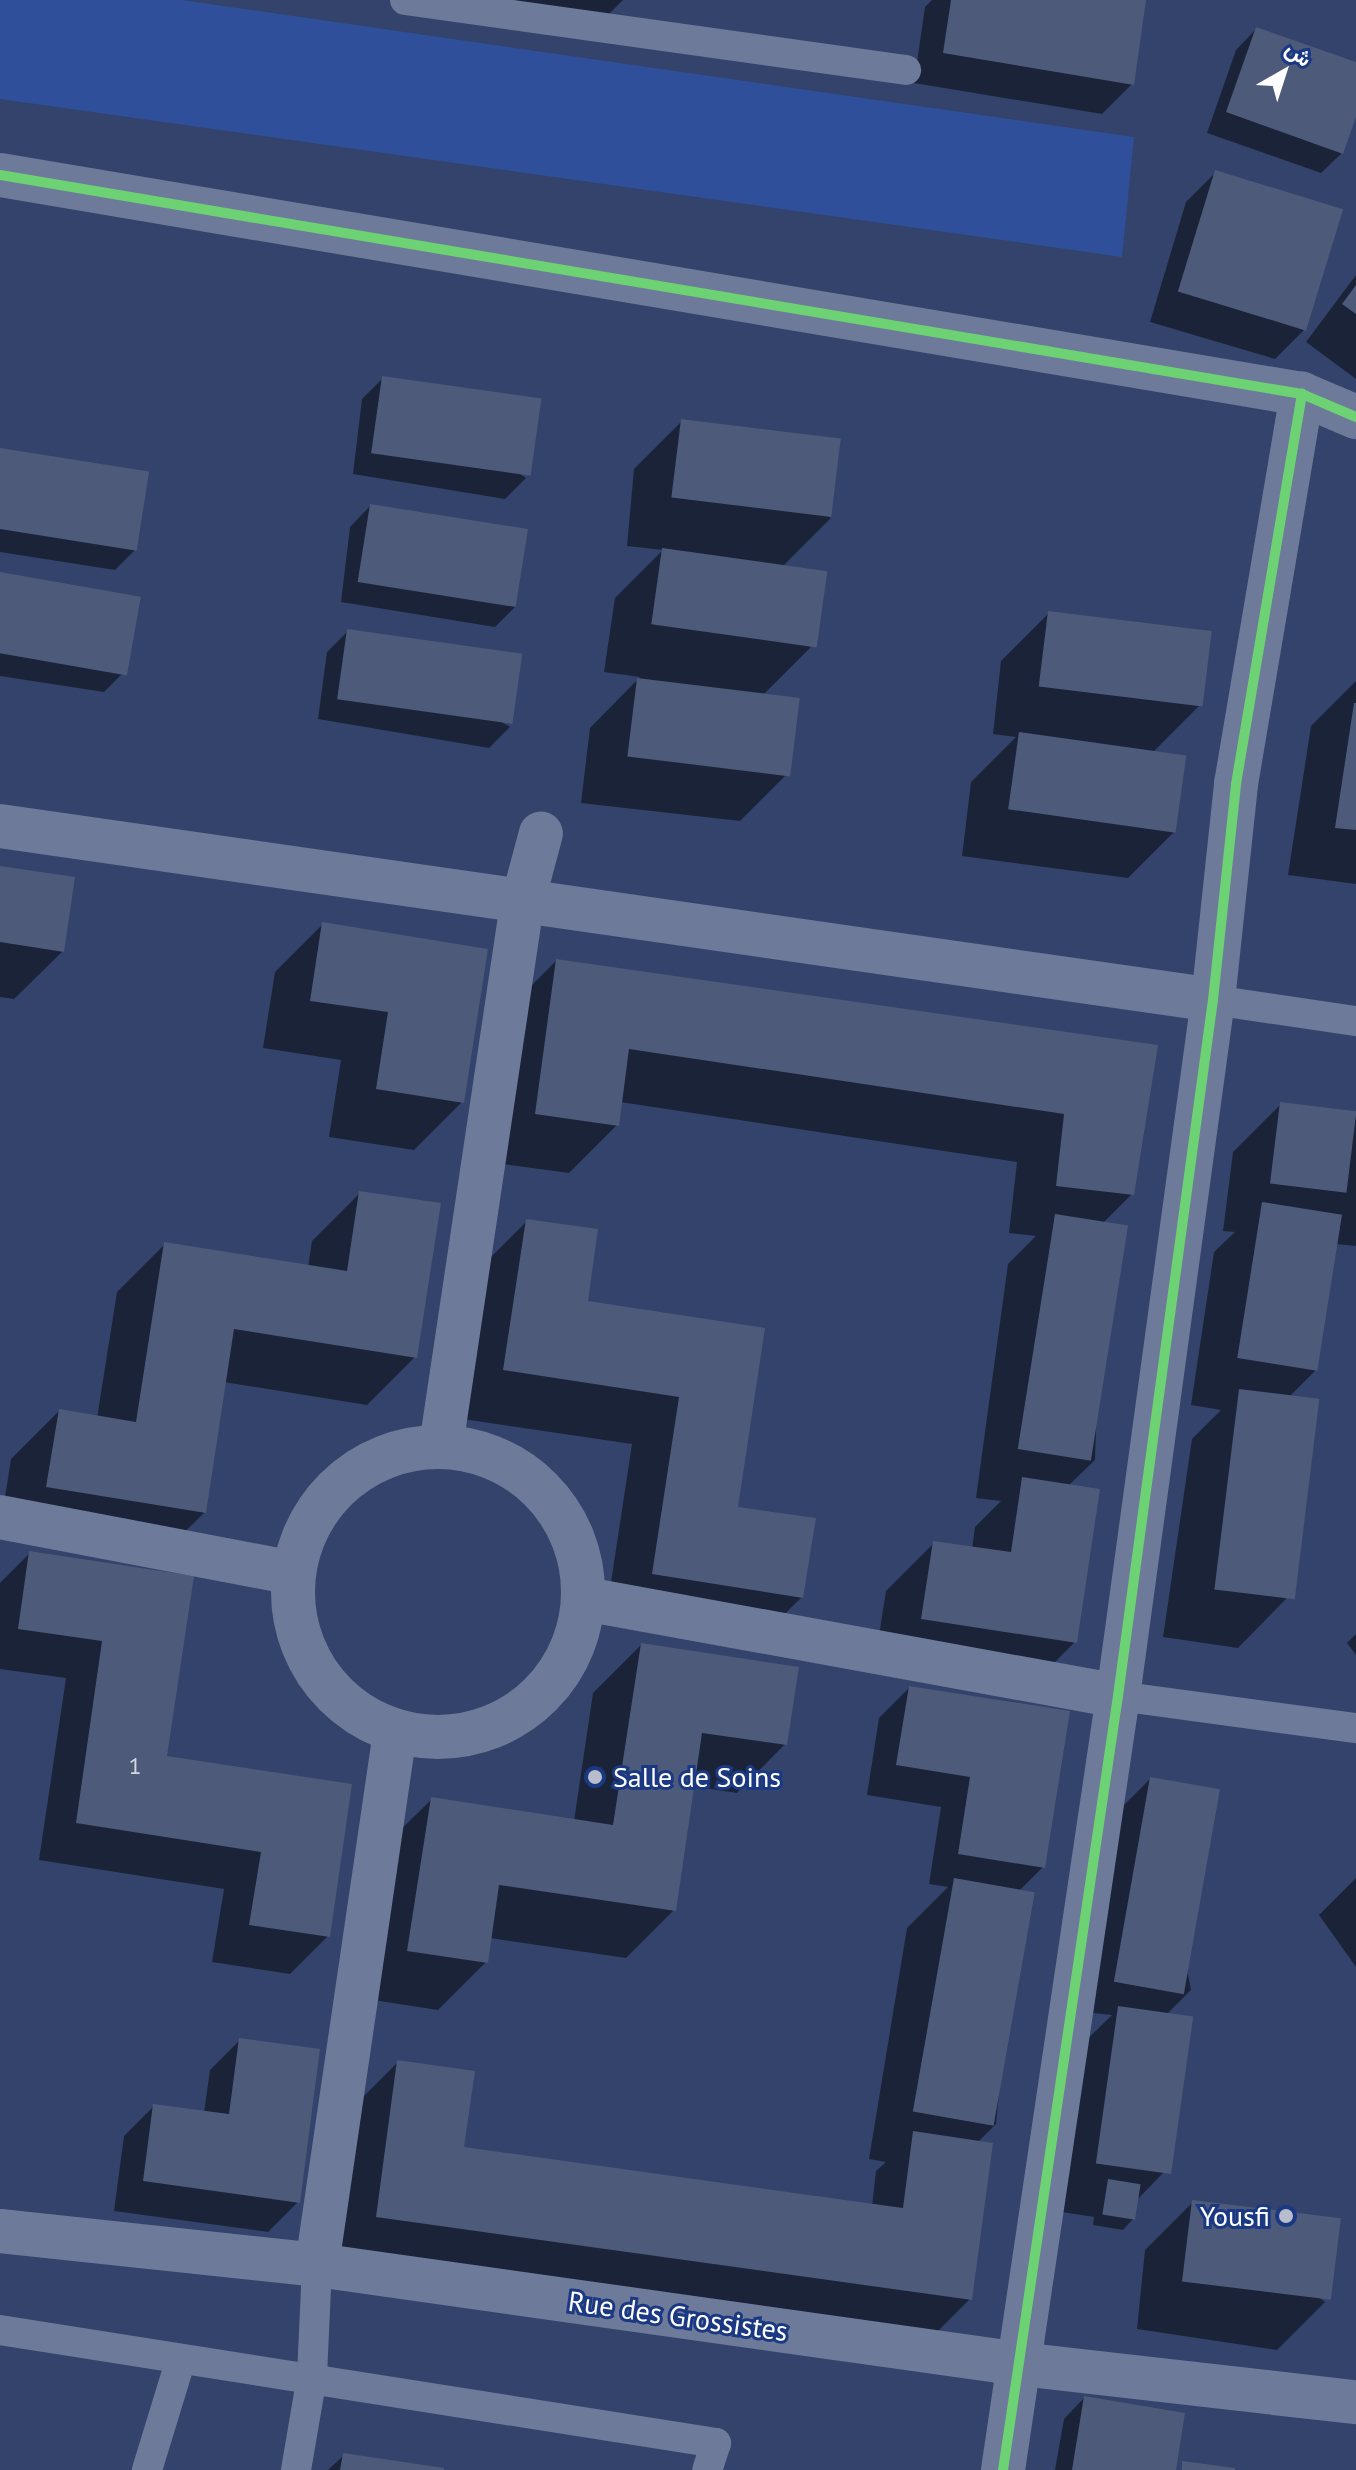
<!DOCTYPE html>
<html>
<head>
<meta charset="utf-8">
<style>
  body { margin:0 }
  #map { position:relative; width:1356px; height:2470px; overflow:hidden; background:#33436b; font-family:"PT Sans",Vazirmatn,sans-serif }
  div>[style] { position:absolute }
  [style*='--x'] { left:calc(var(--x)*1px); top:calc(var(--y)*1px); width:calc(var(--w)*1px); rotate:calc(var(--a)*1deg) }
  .green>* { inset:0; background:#2f4f9b }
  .shadow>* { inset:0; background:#0007 }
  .building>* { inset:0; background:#4d5a7a; transform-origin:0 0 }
  .service>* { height:30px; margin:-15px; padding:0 15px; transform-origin:15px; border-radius:15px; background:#6e7a99 }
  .minor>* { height:44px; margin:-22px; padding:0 22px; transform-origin:22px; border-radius:22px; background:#6e7a99 }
  .minor>.ring { margin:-22px; padding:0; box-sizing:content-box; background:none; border:44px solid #6e7a99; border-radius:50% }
  .cycleway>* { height:10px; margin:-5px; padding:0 5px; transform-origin:5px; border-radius:5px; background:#6cd273 }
  .dots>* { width:22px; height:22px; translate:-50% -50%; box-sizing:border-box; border:4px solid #1b3983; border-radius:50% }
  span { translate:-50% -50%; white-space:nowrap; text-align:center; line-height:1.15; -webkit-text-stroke:6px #1b3983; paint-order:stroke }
  .number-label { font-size:24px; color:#d2d6de }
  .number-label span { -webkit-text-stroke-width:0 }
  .poi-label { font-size:28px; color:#fff }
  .left { translate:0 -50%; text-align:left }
  .right { translate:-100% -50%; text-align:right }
  .street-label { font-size:28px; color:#fff }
  .north { position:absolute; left:1244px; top:32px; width:80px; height:80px; -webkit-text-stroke:6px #1b3983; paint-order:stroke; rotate:39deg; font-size:22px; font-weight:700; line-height:32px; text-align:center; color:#fff }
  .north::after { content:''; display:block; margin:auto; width:28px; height:36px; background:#fff; clip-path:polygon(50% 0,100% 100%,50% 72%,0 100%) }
</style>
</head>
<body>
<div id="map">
  <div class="green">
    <div style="clip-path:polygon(0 0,182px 0,1134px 137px,1122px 257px,0 99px)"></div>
  </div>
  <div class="shadow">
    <div style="clip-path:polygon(416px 0,623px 0,596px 27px)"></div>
    <div style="clip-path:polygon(932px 0,1132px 0,1132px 84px,1102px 114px,914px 83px,925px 7px)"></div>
    <div style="clip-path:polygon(1256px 29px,1356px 64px,1356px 111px,1342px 153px,1321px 173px,1207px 133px,1236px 50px)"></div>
    <div style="clip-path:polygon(1216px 172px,1305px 329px,1275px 359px,1150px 322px,1186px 202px)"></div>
    <div style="clip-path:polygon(1356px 275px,1356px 379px,1306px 342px)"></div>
    <div style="clip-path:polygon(383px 378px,526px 478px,505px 499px,353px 474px,362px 399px)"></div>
    <div style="clip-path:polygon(682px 421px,831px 518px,782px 567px,811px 647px,764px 694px,788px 773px,740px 821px,581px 803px,590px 728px,640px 677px,604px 672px,615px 598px,663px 550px,627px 546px,634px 469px)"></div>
    <div style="clip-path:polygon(0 450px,136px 549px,115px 570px,0 552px)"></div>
    <div style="clip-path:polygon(370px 506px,516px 606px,495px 627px,341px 602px,350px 527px)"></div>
    <div style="clip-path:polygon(0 574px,125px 671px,104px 692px,0 676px)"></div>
    <div style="clip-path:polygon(1049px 613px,1199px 706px,1153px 752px,1176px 830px,1128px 878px,962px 856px,971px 782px,1016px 737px,993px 734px,1001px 661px)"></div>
    <div style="clip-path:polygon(348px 631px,510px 727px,489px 748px,318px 719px,327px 652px)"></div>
    <div style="clip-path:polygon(1356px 681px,1356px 884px,1288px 875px,1311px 726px)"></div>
    <div style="clip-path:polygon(0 868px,63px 951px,14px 999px,0 997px)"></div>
    <div style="clip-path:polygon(323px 924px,462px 1102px,414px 1150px,329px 1137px,341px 1060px,263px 1048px,275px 972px)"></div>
    <div style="clip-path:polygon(556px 961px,1155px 1046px,1132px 1194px,1103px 1223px,1095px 1460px,1068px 1486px,1075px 1642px,1027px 1690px,874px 1667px,886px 1591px,934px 1543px,972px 1549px,975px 1527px,1001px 1501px,976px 1498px,1008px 1264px,1036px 1236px,1009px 1233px,1017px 1162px,620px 1102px,617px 1125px,569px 1173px,488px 1162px,508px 1009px)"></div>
    <div style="clip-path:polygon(1281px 1104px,1356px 1114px,1356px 1246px,1335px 1244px,1317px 1369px,1289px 1397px,1286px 1599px,1238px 1648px,1163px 1637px,1192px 1439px,1221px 1410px,1191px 1405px,1214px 1252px,1235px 1232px,1223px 1231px,1233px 1152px)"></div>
    <div style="clip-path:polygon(360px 1193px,415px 1357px,367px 1405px,224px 1382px,205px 1512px,156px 1560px,0 1529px,11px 1459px,59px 1411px,97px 1418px,117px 1292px,165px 1244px,308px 1267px,312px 1241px)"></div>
    <div style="clip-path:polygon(527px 1221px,585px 1303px,763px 1330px,736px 1508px,802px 1597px,753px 1645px,605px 1622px,632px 1444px,456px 1418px,479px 1269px)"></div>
    <div style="clip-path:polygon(30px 1553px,192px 1577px,164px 1758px,350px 1786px,328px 1936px,290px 1974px,212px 1962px,224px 1889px,39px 1860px,66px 1678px,0 1669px,0 1583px)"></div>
    <div style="clip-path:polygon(1356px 1634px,1356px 1655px,1347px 1643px)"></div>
    <div style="clip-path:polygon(641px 1645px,785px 1744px,737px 1793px,692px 1786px,674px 1910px,626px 1958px,490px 1938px,486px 1962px,438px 2010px,360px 1998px,383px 1847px,432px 1799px,574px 1821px,593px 1693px)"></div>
    <div style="clip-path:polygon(909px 1688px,1043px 1867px,1019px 1891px,996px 2124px,977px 2143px,970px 2299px,932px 2337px,340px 2254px,360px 2100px,398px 2062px,462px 2149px,872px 2206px,876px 2171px,886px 2162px,869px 2159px,907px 1928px,948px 1887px,929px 1884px,941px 1807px,867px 1795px,879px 1718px)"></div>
    <div style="clip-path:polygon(1150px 1779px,1191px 1990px,1166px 2015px,1164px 2172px,1137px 2200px,1133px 2219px,1123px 2230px,1093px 2225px,1094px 2217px,1049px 2210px,1070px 2056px,1112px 2015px,1093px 2013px,1120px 1809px)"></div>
    <div style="clip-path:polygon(1356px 1878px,1356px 1967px,1319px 1915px)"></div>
    <div style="clip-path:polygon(240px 2040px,298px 2202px,268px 2232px,114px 2211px,124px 2136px,154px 2106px,204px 2113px,210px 2070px)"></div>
    <div style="clip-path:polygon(1193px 2202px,1325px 2302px,1277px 2350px,1137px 2329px,1145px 2250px)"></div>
    <div style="clip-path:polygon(1084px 2398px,1174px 2470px,1055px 2470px,1064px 2419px)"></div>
    <div style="clip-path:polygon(344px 2455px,438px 2470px,328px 2470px)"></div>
  </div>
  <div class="building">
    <div style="clip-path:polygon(951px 0,1146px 0,1134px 85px,943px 53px)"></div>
    <div style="clip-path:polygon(1256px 27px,1356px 62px,1356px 117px,1343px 154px,1226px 112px)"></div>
    <div style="left:1215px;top:170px;width:134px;height:127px;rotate:17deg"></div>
    <div style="clip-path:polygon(1356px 285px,1356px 314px,1342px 304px)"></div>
    <div style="left:382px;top:376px;width:161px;height:78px;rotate:8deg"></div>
    <div style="left:681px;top:419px;width:161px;height:79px;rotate:7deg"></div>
    <div style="left:0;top:448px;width:151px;height:80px;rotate:9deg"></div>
    <div style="left:370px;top:504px;width:160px;height:79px;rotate:9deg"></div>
    <div style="left:662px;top:548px;width:167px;height:77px;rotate:8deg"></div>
    <div style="left:0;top:572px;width:143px;height:80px;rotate:10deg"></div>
    <div style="left:1048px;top:611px;width:165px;height:76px;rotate:7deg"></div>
    <div style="left:347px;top:629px;width:177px;height:71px;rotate:8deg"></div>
    <div style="left:637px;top:678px;width:164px;height:79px;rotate:7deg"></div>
    <div style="clip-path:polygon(1354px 703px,1356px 703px,1356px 830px,1335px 828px)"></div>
    <div style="left:1019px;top:732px;width:169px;height:78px;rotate:8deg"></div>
    <div style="clip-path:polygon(0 866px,75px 877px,64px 952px,0 942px)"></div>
    <div style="clip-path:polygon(322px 922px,488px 949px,464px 1103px,376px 1089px,388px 1012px,310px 1001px)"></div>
    <div style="clip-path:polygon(556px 959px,1158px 1045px,1134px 1195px,1056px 1186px,1064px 1114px,629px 1049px,619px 1126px,535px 1114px)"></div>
    <div style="left:1280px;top:1102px;width:77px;height:82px;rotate:7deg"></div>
    <div style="clip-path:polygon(359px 1191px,441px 1203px,417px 1358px,234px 1329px,206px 1513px,46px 1487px,59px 1409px,136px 1422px,164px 1242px,347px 1271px)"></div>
    <div style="left:1262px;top:1202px;width:81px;height:158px;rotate:9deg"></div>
    <div style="left:1055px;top:1214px;width:74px;height:238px;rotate:9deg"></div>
    <div style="clip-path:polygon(526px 1219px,598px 1229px,588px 1301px,765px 1328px,738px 1507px,816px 1518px,803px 1598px,652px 1574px,679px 1397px,503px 1370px)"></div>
    <div style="left:1239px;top:1389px;width:81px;height:202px;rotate:7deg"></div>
    <div style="clip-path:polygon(1022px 1477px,1100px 1489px,1077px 1643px,921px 1619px,933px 1541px,1011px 1552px)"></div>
    <div style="clip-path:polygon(29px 1551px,194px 1576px,167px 1756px,352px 1784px,330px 1937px,249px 1925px,261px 1852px,76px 1823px,102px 1641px,18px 1629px)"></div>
    <div style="clip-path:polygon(641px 1643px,799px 1667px,787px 1745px,702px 1733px,676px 1911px,499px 1885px,488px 1963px,407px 1951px,431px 1797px,613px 1825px)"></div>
    <div style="clip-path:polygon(909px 1686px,1070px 1711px,1045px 1868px,958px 1854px,970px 1777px,896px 1765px)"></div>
    <div style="left:1150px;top:1777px;width:71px;height:208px;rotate:10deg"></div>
    <div style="left:954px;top:1878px;width:82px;height:237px;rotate:10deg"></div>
    <div style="left:1118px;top:2006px;width:76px;height:159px;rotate:8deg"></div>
    <div style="clip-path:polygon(239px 2038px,320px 2049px,300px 2203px,143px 2181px,153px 2104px,229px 2114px)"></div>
    <div style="clip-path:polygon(397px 2060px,475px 2071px,464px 2147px,903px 2208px,913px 2131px,993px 2143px,972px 2300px,376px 2217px)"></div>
    <div style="left:1108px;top:2179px;width:33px;height:36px;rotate:9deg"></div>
    <div style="left:1192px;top:2200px;width:150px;height:82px;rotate:7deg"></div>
    <div style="clip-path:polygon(1084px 2396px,1185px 2413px,1176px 2470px,1072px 2470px)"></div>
    <div style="clip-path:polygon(343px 2453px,444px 2468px,444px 2470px,340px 2470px)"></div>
    <div style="clip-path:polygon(1182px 2461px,1235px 2468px,1235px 2470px,1182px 2470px)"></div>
  </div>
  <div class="service">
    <div style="--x:405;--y:0;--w:506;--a:7.95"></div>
    <div style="--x:1213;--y:1000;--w:145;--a:8.4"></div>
    <div style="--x:1118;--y:1696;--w:240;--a:7.7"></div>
    <div style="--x:0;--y:2330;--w:725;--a:8.97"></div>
    <div style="--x:716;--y:2443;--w:28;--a:108"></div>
    <div style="--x:147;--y:2470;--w:116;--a:-73"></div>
    <div style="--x:296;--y:2470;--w:95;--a:-80.3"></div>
    <div style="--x:312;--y:2376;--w:111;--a:-87.4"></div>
  </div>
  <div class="minor">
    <div style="--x:0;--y:175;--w:1320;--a:9.55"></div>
    <div style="--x:1302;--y:394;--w:59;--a:23.1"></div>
    <div style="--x:0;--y:826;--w:1225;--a:8.16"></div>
    <div style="--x:441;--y:1446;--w:548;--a:-81.5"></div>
    <div style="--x:522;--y:904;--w:73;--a:-75"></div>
    <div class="ring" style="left:293px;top:1447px;width:246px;height:246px"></div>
    <div style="--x:0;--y:1517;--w:298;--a:10.8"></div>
    <div style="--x:585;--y:1599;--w:542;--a:10.31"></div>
    <div style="--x:0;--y:2231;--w:319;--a:6.1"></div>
    <div style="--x:317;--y:2265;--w:710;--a:8.02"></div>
    <div style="--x:1020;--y:2364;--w:338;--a:6.5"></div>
    <div style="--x:317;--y:2265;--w:539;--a:-81.67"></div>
    <div style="--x:1003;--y:2470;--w:782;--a:-81.55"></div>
    <div style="--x:1118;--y:1696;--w:702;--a:-82.23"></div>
    <div style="--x:1213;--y:1000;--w:217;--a:-83.9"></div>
    <div style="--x:1236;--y:784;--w:396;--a:-80.4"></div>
  </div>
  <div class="cycleway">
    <div style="--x:0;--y:175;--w:1320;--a:9.55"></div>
    <div style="--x:1302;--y:394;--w:59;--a:23.1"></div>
    <div style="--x:1003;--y:2470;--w:782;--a:-81.55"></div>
    <div style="--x:1118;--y:1696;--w:702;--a:-82.23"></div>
    <div style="--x:1213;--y:1000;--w:217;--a:-83.9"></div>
    <div style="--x:1236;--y:784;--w:396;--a:-80.4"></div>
  </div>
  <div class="dots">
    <div style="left:595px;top:1777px;background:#b8bdcb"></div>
    <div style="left:1286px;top:2216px;background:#b8bdcb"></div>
  </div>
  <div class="number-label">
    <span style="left:135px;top:1766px">1</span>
  </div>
  <div class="poi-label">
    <span class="left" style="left:613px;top:1777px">Salle de Soins</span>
    <span class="right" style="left:1270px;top:2216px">Yousfi</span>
  </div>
  <div class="street-label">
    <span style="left:678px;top:2316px;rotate:8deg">Rue des Grossistes</span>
  </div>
  <div class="north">ش</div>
</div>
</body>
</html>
